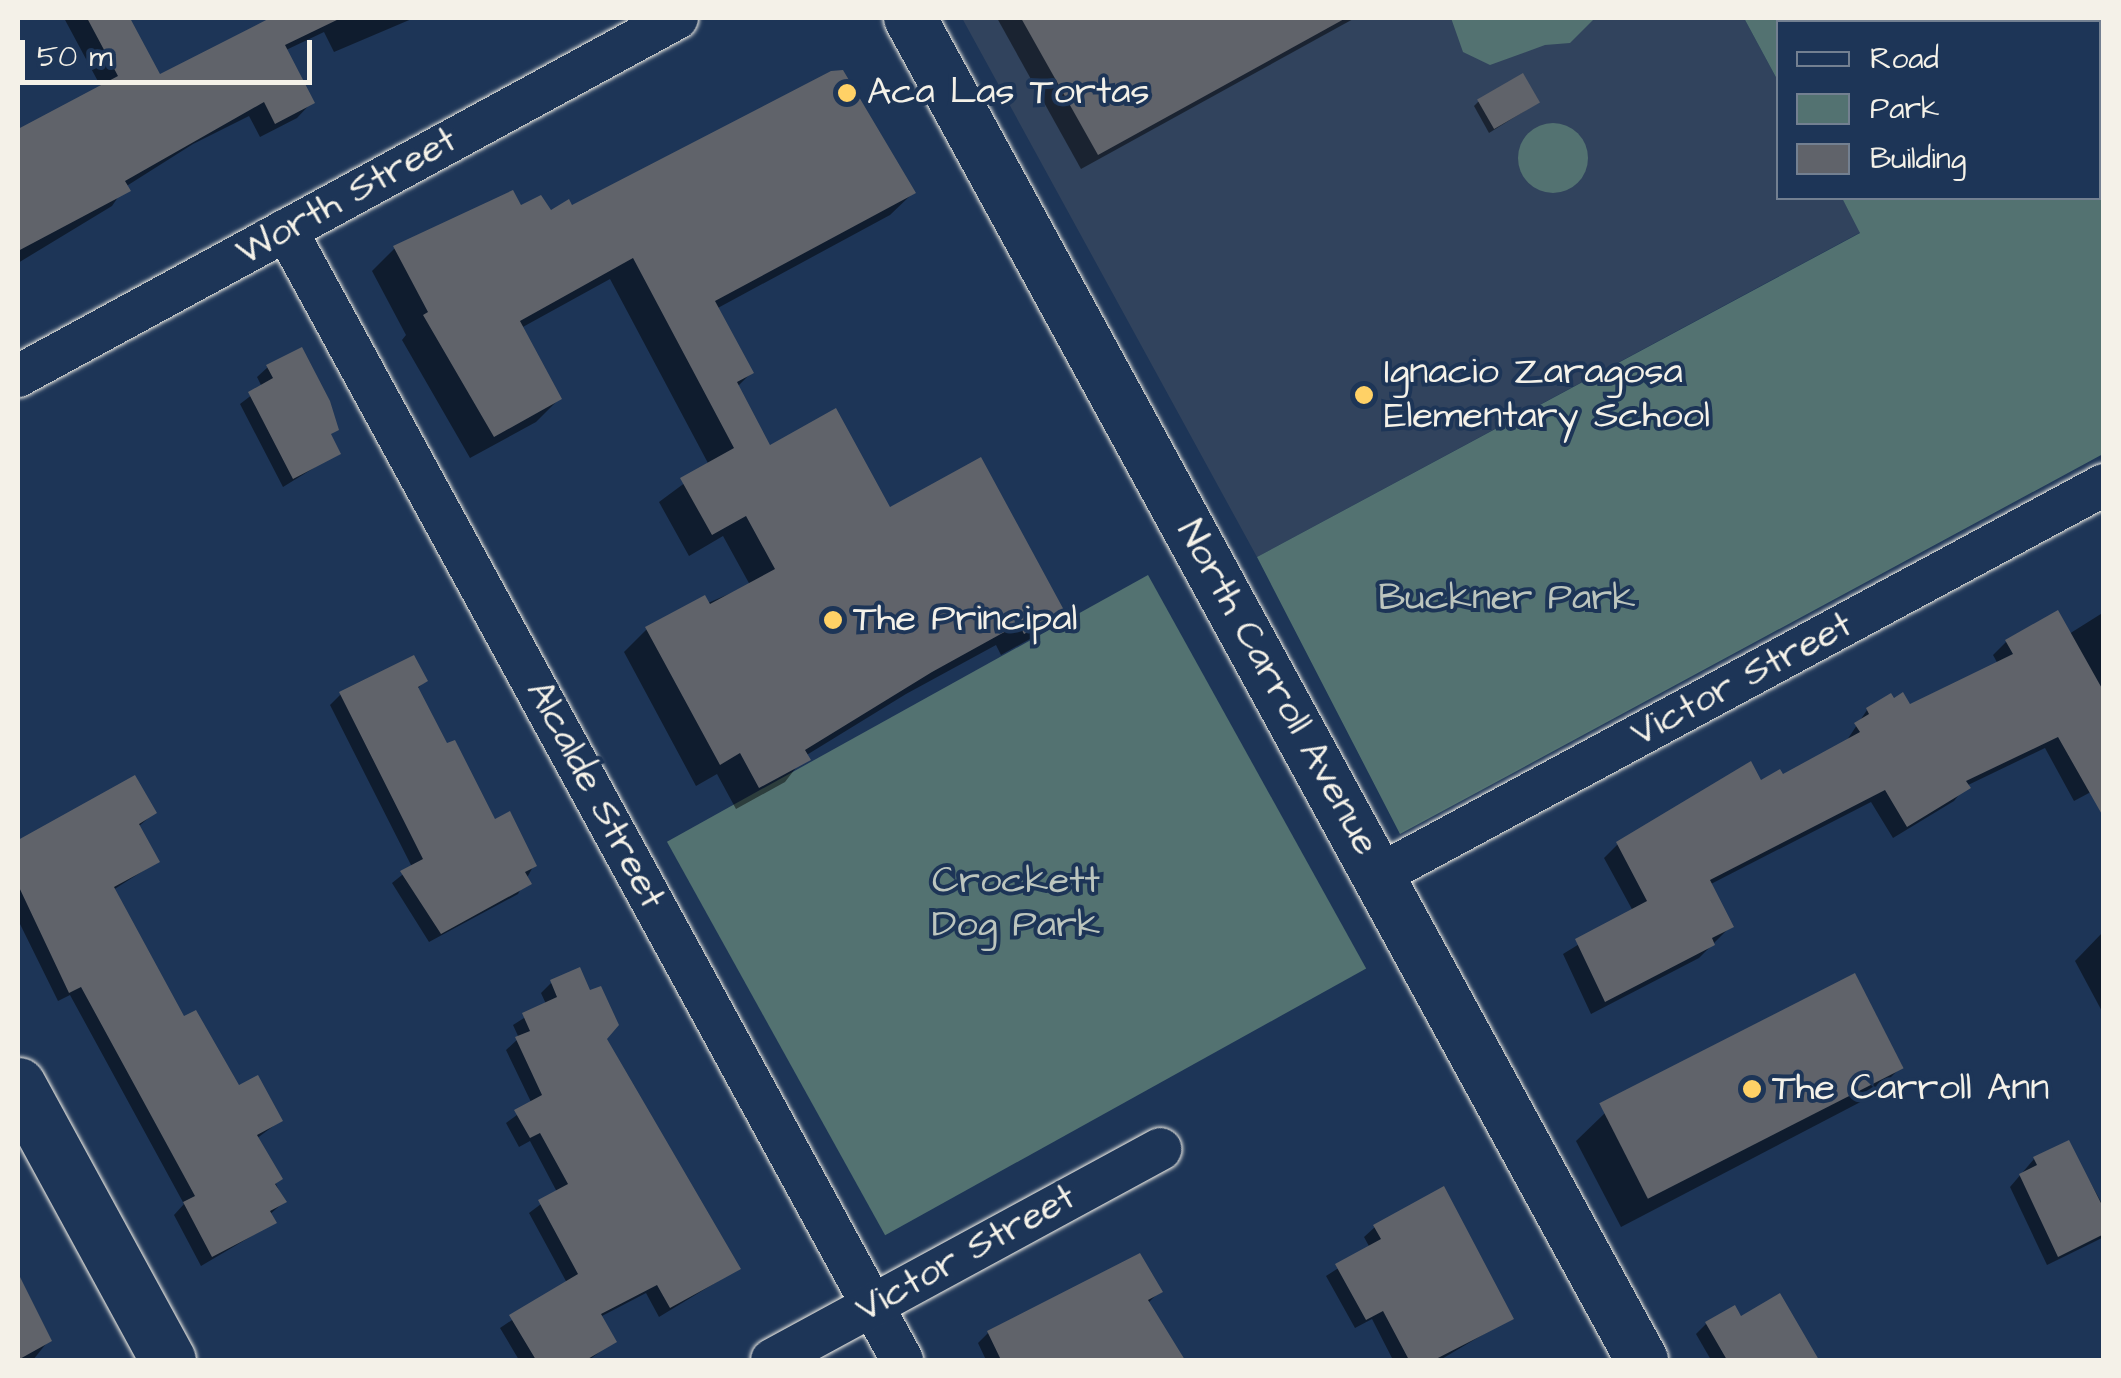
<!DOCTYPE html>
<html>
<head>
<meta charset="utf-8">
<style>
  body { margin:0 }
  #map { position:relative; width:2121px; height:1378px; overflow:hidden; background:#1d3557; font-family:"Architects Daughter",sans-serif }
  div>[style] { position:absolute }
  [style*='--x'] { left:calc(var(--x)*1px); top:calc(var(--y)*1px); width:calc(var(--w)*1px); rotate:calc(var(--a)*1deg) }
  .built>* { inset:0; background:#31435d }
  .green>* { inset:0; background:#537271; transform-origin:0 0 }
  .round { border-radius:50% }
  .shadow>* { inset:0; background:#0007 }
  .building>* { inset:0; background:#60636a; transform-origin:0 0 }
  .roads { filter:drop-shadow(0 0 2px #f4f1e8) drop-shadow(0 0 2px #f4f1e8) }
  .minor>* { height:42px; margin:-21px; padding:0 21px; transform-origin:21px; border-radius:21px; background:#1d3557 }
  .tertiary>* { height:52px; margin:-26px; padding:0 26px; transform-origin:26px; border-radius:26px; background:#1d3557 }
  .secondary>* { height:55px; margin:-27.5px; padding:0 27.5px; transform-origin:27.5px; border-radius:27.5px; background:#1d3557 }
  .dots>* { width:28px; height:28px; translate:-50% -50%; box-sizing:border-box; border:5px solid #1d3557; border-radius:50% }
  span { translate:-50% -50%; white-space:nowrap; text-align:center; line-height:1.15; -webkit-text-stroke:8px #1d3557; paint-order:stroke }
  .poi-label { font-size:38px; color:#f4f1e8 }
  .left { translate:0 -50%; text-align:left }
  .street-label { font-size:38px; color:#f4f1e8 }
  .park-label { font-size:38px; color:#bcc5be }
  .frame { position:absolute; inset:0; border:20px solid #f4f1e8; pointer-events:none }
  .legend { position:absolute; left:1776px; top:20px; width:325px; height:180px; box-sizing:border-box; background:#1d3557; border:2px solid #738091; margin:0; padding:12px 18px; list-style:none; font-size:30px; color:#f4f1e8 }
  .legend li { display:flex; align-items:center; gap:20px; height:50px }
  .legend b { width:50px; border:2px solid #738091 }
  .scale { position:absolute; left:20px; top:40px; width:292px; height:45px; box-sizing:border-box; border:5px solid #f4f1e8; border-top:0; padding-left:12px; font-size:30px; line-height:35px; white-space:nowrap; color:#f4f1e8; -webkit-text-stroke:8px #1d3557; paint-order:stroke }
</style>
</head>
<body>
<div id="map">
  <div class="built">
    <div style="clip-path:polygon(962px 18px,1744px 18px,1778px 81px,1778px 198px,1842px 198px,1861px 232px,1257px 557px)"></div>
  </div>
  <div class="green">
    <div style="clip-path:polygon(1451px 18px,1595px 18px,1570px 43px,1545px 45px,1490px 65px,1463px 52px)"></div>
    <div style="clip-path:polygon(1744px 18px,2103px 18px,2103px 454px,1400px 834px,1257px 557px,1860px 233px,1842px 198px,2098px 198px,2098px 22px,1778px 22px,1778px 81px)"></div>
    <div class="round" style="left:1518px;top:123px;width:70px;height:70px"></div>
    <div style="left:1148px;top:575px;width:450px;height:550px;rotate:61deg"></div>
  </div>
  <div class="shadow">
    <div style="clip-path:polygon(64px 18px,127px 18px,159px 77px,272px 18px,414px 18px,334px 52px,324px 32px,286px 50px,312px 102px,297px 118px,260px 137px,249px 116px,193px 144px,125px 187px,112px 206px,18px 263px,18px 132px,101px 87px)"></div>
    <div style="clip-path:polygon(997px 18px,1355px 18px,1081px 169px)"></div>
    <div style="clip-path:polygon(1478px 102px,1537px 103px,1489px 133px,1474px 106px)"></div>
    <div style="clip-path:polygon(913px 193px,890px 215px,716px 309px,751px 373px,737px 387px,769px 448px,1062px 611px,1039px 634px,1001px 655px,996px 645px,906px 694px,805px 756px,785px 782px,736px 809px,717px 774px,696px 786px,624px 652px,647px 629px,750px 585px,723px 536px,689px 556px,659px 502px,709px 465px,610px 279px,521px 328px,559px 399px,536px 422px,470px 458px,402px 340px,406px 335px,372px 271px,394px 249px,520px 209px,550px 213px)"></div>
    <div style="clip-path:polygon(268px 367px,338px 453px,283px 487px,240px 404px,262px 387px,257px 377px)"></div>
    <div style="clip-path:polygon(2104px 612px,2104px 785px,2074px 801px,2045px 748px,1966px 786px,1954px 801px,1893px 838px,1871px 802px,1709px 885px,1731px 926px,1699px 958px,1591px 1014px,1563px 954px,1633px 911px,1604px 858px,1618px 844px,1750px 765px,1760px 783px,1782px 778px,1845px 743px,1867px 710px,1909px 707px,1998px 664px,1993px 655px,2006px 642px,2069px 634px)"></div>
    <div style="clip-path:polygon(425px 681px,417px 689px,446px 747px,494px 822px,534px 865px,518px 894px,429px 942px,392px 883px,412px 867px,330px 705px,341px 694px)"></div>
    <div style="clip-path:polygon(134px 778px,154px 813px,138px 827px,157px 862px,113px 890px,183px 1020px,238px 1089px,280px 1121px,256px 1139px,284px 1202px,269px 1215px,274px 1223px,201px 1266px,174px 1215px,184px 1204px,70px 995px,58px 1001px,18px 920px,18px 843px)"></div>
    <div style="clip-path:polygon(2103px 932px,2104px 932px,2104px 1015px,2075px 961px)"></div>
    <div style="clip-path:polygon(551px 983px,603px 1039px,738px 1269px,659px 1317px,646px 1293px,600px 1317px,614px 1341px,589px 1360px,519px 1360px,500px 1328px,567px 1283px,529px 1213px,557px 1192px,530px 1141px,519px 1147px,506px 1123px,532px 1104px,506px 1050px,519px 1038px,513px 1025px,546px 1004px,541px 993px)"></div>
    <div style="clip-path:polygon(1901px 1067px,1872px 1096px,1621px 1227px,1576px 1141px,1605px 1113px)"></div>
    <div style="clip-path:polygon(2068px 1143px,2104px 1207px,2104px 1237px,2047px 1265px,2010px 1187px,2034px 1159px)"></div>
    <div style="clip-path:polygon(1375px 1227px,1511px 1318px,1440px 1360px,1393px 1360px,1372px 1319px,1355px 1328px,1326px 1276px,1370px 1248px,1364px 1237px)"></div>
    <div style="clip-path:polygon(22px 1287px,49px 1340px,33px 1360px,18px 1360px)"></div>
    <div style="clip-path:polygon(1159px 1292px,1149px 1302px,1146px 1328px,1077px 1360px,986px 1360px,978px 1343px,988px 1333px)"></div>
    <div style="clip-path:polygon(1706px 1324px,1814px 1357px,1711px 1360px,1696px 1334px)"></div>
  </div>
  <div class="building">
    <div style="clip-path:polygon(87px 18px,130px 18px,160px 74px,270px 18px,341px 18px,285px 45px,315px 103px,275px 124px,264px 102px,125px 181px,131px 191px,18px 251px,18px 129px,118px 76px)"></div>
    <div style="clip-path:polygon(1021px 18px,1346px 18px,1098px 155px)"></div>
    <div style="clip-path:polygon(843px 70px,916px 193px,715px 301px,754px 373px,737px 382px,770px 445px,836px 408px,890px 507px,981px 457px,1065px 612px,1024px 634px,1019px 624px,932px 672px,805px 750px,811px 760px,759px 788px,740px 753px,720px 765px,645px 627px,705px 595px,710px 604px,775px 569px,746px 516px,712px 535px,680px 478px,734px 448px,633px 258px,520px 321px,562px 399px,494px 437px,423px 315px,428px 312px,393px 246px,513px 190px,521px 205px,541px 195px,551px 210px,569px 199px,572px 205px,831px 71px)"></div>
    <div style="left:1523px;top:73px;width:34px;height:53px;rotate:60deg"></div>
    <div style="clip-path:polygon(302px 347px,330px 401px,339px 430px,331px 434px,341px 454px,293px 479px,248px 392px,273px 378px,266px 365px)"></div>
    <div style="clip-path:polygon(2058px 610px,2104px 692px,2104px 818px,2058px 737px,1966px 781px,1971px 788px,1907px 827px,1885px 790px,1710px 880px,1734px 927px,1712px 938px,1715px 945px,1605px 1002px,1575px 939px,1647px 901px,1616px 842px,1751px 761px,1761px 780px,1780px 769px,1783px 774px,1860px 732px,1854px 723px,1869px 714px,1866px 708px,1891px 693px,1894px 698px,1903px 692px,1910px 704px,2013px 654px,2005px 640px)"></div>
    <div style="clip-path:polygon(414px 655px,428px 681px,418px 687px,447px 743px,455px 740px,495px 819px,510px 811px,537px 866px,525px 872px,532px 884px,441px 934px,400px 871px,423px 859px,339px 692px)"></div>
    <div style="clip-path:polygon(135px 775px,157px 813px,139px 824px,160px 862px,114px 887px,184px 1016px,196px 1010px,239px 1085px,258px 1075px,283px 1121px,257px 1135px,283px 1179px,275px 1184px,287px 1202px,270px 1211px,277px 1223px,212px 1257px,183px 1202px,195px 1196px,81px 987px,69px 993px,18px 885px,18px 840px)"></div>
    <div style="clip-path:polygon(580px 967px,590px 990px,601px 986px,619px 1025px,607px 1039px,741px 1269px,670px 1308px,657px 1285px,601px 1314px,617px 1342px,586px 1360px,536px 1360px,509px 1315px,578px 1274px,538px 1200px,568px 1184px,540px 1133px,530px 1138px,514px 1110px,542px 1095px,515px 1037px,530px 1031px,522px 1013px,557px 997px,550px 980px)"></div>
    <div style="left:1855px;top:973px;width:107px;height:287px;rotate:63deg"></div>
    <div style="clip-path:polygon(2069px 1140px,2104px 1209px,2104px 1234px,2058px 1257px,2019px 1174px,2037px 1165px,2033px 1157px)"></div>
    <div style="clip-path:polygon(1444px 1186px,1514px 1319px,1434px 1360px,1409px 1360px,1383px 1311px,1366px 1320px,1335px 1264px,1381px 1239px,1373px 1225px)"></div>
    <div style="clip-path:polygon(1140px 1253px,1163px 1292px,1148px 1300px,1185px 1360px,1001px 1360px,987px 1331px)"></div>
    <div style="clip-path:polygon(18px 1273px,52px 1341px,18px 1360px)"></div>
    <div style="clip-path:polygon(1780px 1293px,1819px 1360px,1727px 1360px,1705px 1322px,1735px 1305px,1741px 1316px)"></div>
  </div>
  <div class="roads">
    <div class="minor">
      <div style="--x:286;--y:230;--w:1287;--a:61.4"></div>
      <div style="--x:18;--y:376;--w:750;--a:-28.51"></div>
      <div style="--x:1379;--y:875;--w:823;--a:-28.28"></div>
      <div style="--x:772;--y:1360;--w:442;--a:-28.5"></div>
    </div>
    <div class="tertiary">
      <div style="--x:910;--y:18;--w:1529;--a:61.39"></div>
    </div>
    <div class="secondary">
      <div style="--x:18;--y:1085;--w:313;--a:61.4"></div>
    </div>
  </div>
  <div class="dots">
    <div style="left:847px;top:93px;background:#ffd166"></div>
    <div style="left:1364px;top:395px;background:#ffd166"></div>
    <div style="left:833px;top:620px;background:#ffd166"></div>
    <div style="left:1752px;top:1089px;background:#ffd166"></div>
  </div>
  <div class="poi-label">
    <span class="left" style="left:867px;top:93px">Aca Las Tortas</span>
    <span class="left" style="left:1384px;top:395px">Ignacio Zaragosa<br>Elementary School</span>
    <span class="left" style="left:853px;top:620px">The Principal</span>
    <span class="left" style="left:1772px;top:1089px">The Carroll Ann</span>
  </div>
  <div class="street-label">
    <span style="left:347px;top:197px;rotate:-29deg">Worth Street</span>
    <span style="left:1742px;top:680px;rotate:-28deg">Victor Street</span>
    <span style="left:1277px;top:688px;rotate:61deg">North Carroll Avenue</span>
    <span style="left:595px;top:795px;rotate:62deg">Alcalde Street</span>
    <span style="left:966px;top:1254px;rotate:-29deg">Victor Street</span>
  </div>
  <div class="park-label">
    <span style="left:1507px;top:599px">Buckner Park</span>
    <span style="left:1016px;top:904px">Crockett<br>Dog Park</span>
  </div>
  <div class="frame"></div>
  <ul class="legend">
  <li><b style="height:12px;background:#1d3557"></b>Road</li>
  <li><b style="height:28px;background:#537271"></b>Park</li>
  <li><b style="height:28px;background:#60636a"></b>Building</li>
  </ul>
  <div class="scale">50 m</div>
</div>
</body>
</html>
